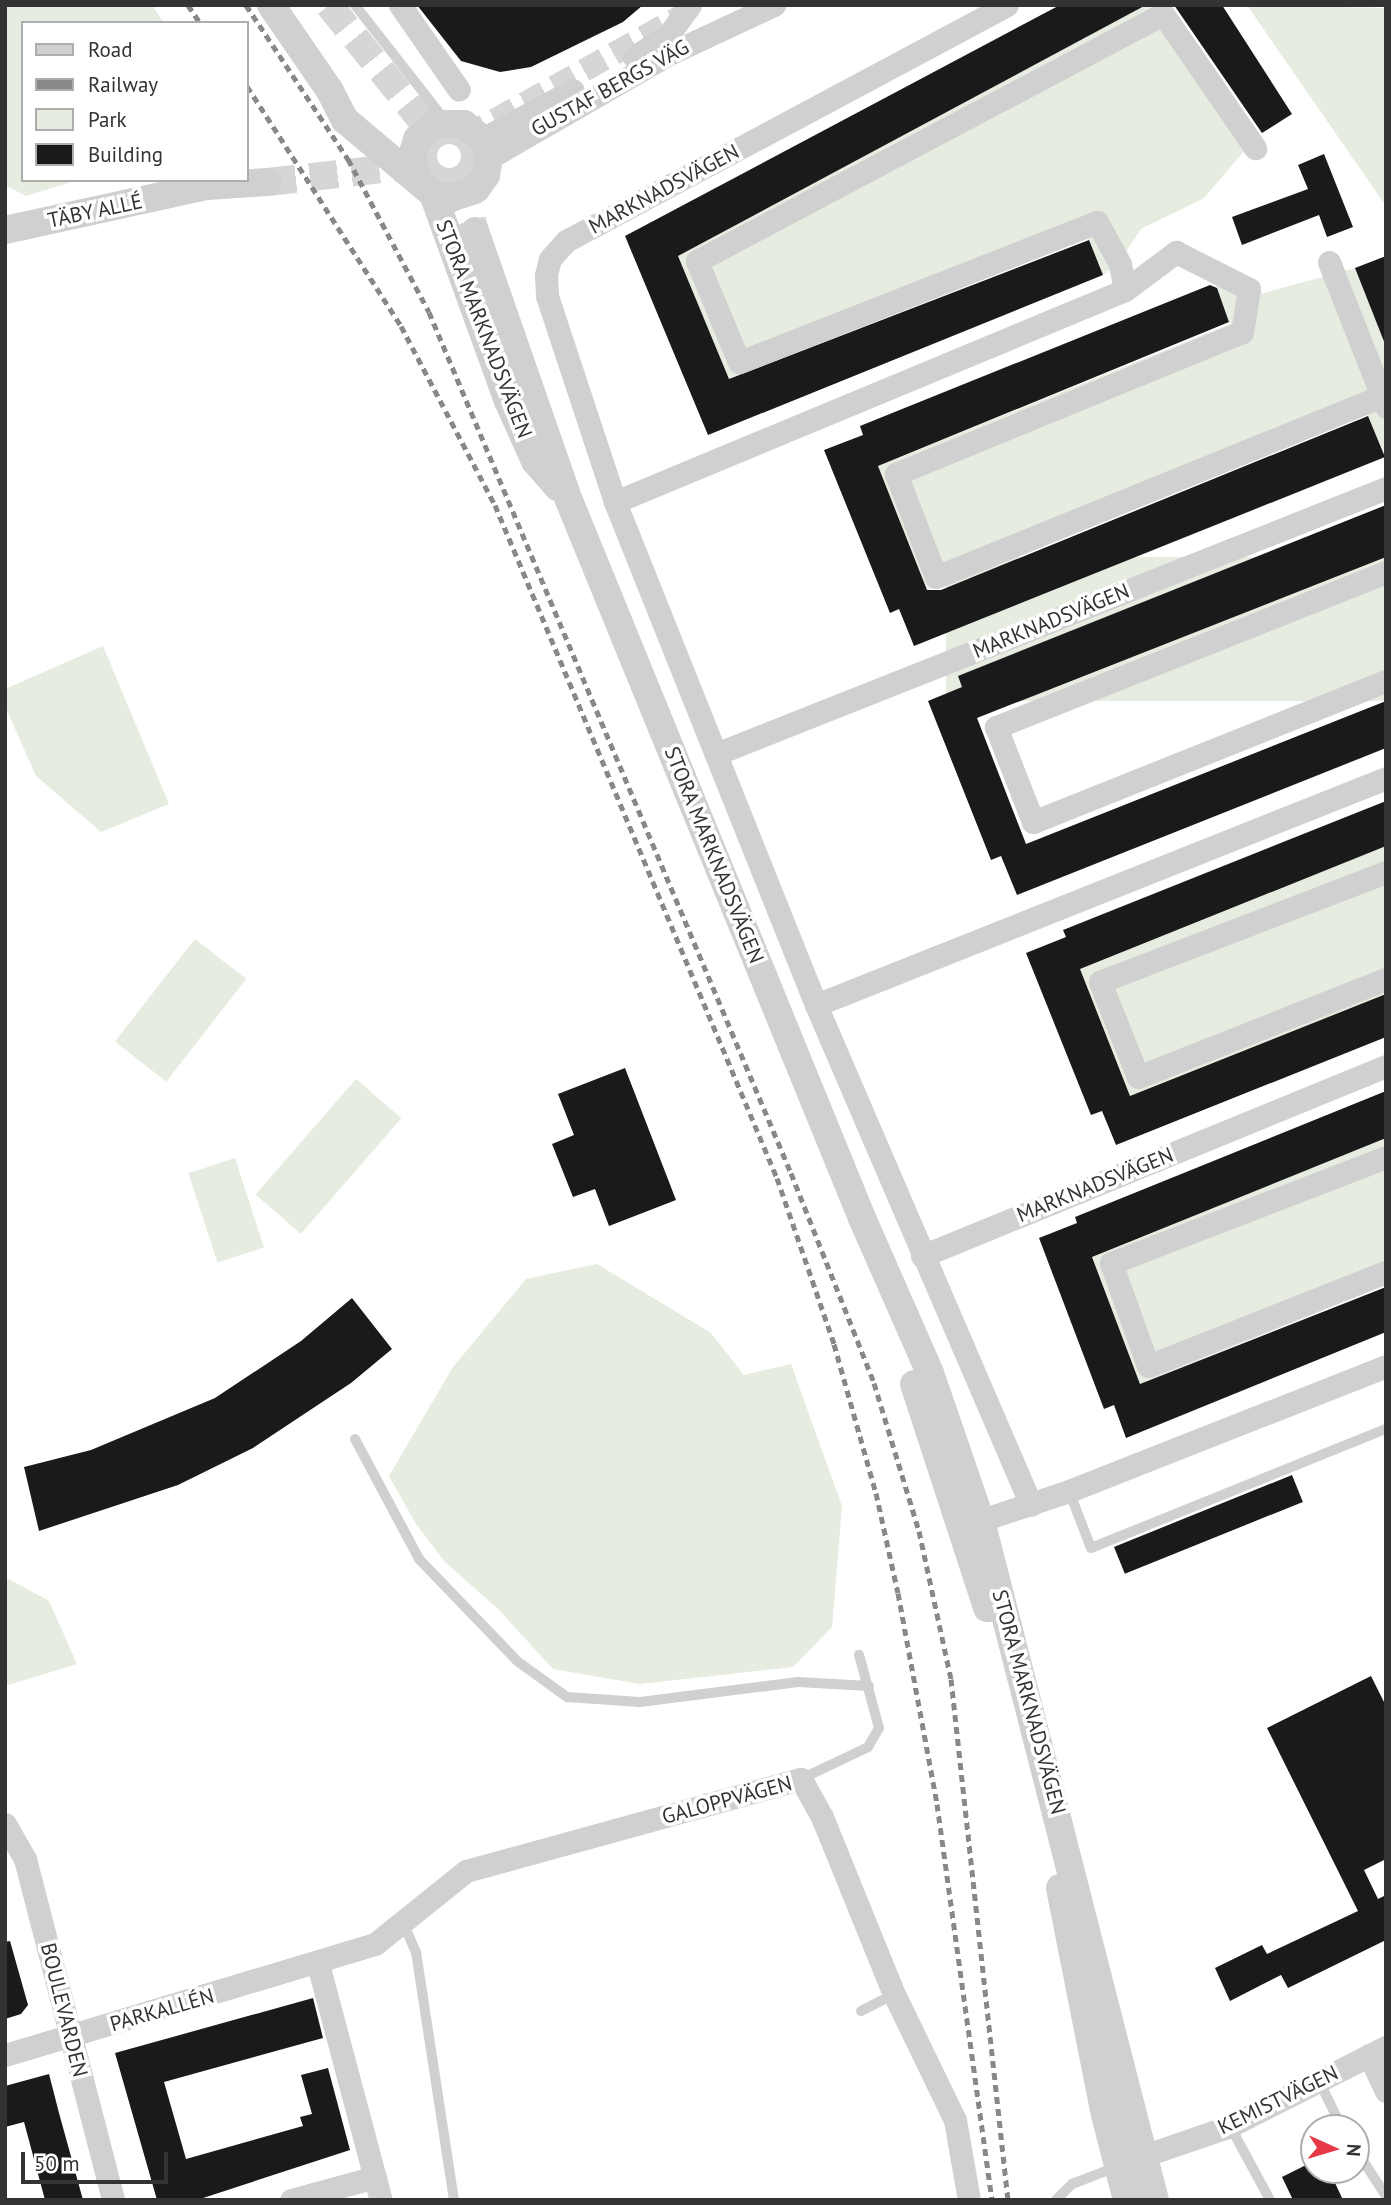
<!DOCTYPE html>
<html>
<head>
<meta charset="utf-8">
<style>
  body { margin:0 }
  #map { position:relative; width:1391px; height:2205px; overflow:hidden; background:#fff; font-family:"PT Sans",sans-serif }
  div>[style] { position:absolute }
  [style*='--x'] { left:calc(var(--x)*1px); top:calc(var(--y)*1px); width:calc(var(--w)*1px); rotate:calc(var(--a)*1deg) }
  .green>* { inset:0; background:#e6ecdf; transform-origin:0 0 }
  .building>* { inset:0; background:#1a1a1a; transform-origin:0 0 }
  .minor-tunnel>* { height:23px; margin-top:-11.5px; transform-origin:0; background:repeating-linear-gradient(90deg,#d6d6d6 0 23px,transparent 0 34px) }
  .tertiary-tunnel>* { height:28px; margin-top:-14px; transform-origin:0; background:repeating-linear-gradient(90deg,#d6d6d6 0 28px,transparent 0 42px) }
  .tertiary-tunnel>.ring { margin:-14px; padding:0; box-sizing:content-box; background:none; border:28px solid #d6d6d6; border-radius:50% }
  .service>* { height:10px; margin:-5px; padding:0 5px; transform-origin:5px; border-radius:5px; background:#d0d0d0 }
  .minor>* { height:23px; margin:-11.5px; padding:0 11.5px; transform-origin:11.5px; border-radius:11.5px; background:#d0d0d0 }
  .tertiary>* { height:28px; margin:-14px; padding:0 14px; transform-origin:14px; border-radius:14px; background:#d0d0d0 }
  .rail>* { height:5px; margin-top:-2.5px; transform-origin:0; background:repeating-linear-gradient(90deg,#888 0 7px,transparent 0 12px) }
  span { translate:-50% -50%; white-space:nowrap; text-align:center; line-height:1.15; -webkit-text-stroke:7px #fff; paint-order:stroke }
  .street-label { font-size:21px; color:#333 }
  .frame { position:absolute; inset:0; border:7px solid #333; pointer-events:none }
  .legend { position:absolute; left:21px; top:21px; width:228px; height:161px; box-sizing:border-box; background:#fff; border:2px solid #adadad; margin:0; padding:9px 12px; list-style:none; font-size:21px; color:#333 }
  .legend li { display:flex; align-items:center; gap:14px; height:35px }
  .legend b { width:35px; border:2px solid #adadad }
  .north { position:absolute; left:1300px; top:2114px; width:70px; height:70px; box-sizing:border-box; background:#fff; border:2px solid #adadad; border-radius:50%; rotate:94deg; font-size:19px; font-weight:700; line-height:28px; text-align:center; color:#333 }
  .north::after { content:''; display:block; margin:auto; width:24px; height:32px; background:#e63946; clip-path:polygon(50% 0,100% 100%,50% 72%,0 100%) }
  .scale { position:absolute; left:21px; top:2152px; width:147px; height:32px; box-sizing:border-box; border:4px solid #333; border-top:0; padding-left:9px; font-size:21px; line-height:24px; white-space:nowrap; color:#333; -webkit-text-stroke:5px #fff; paint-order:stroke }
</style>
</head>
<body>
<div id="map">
  <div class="green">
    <div style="clip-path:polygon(5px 5px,152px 5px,164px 23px,23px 23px,23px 180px,78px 180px,26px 196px,5px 185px)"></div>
    <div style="clip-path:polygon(1146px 5px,1168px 5px,1256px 137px,1204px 198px,1141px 229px,1119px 262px,1103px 275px,1086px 235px,729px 379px,678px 256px)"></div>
    <div style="clip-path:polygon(1247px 5px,1386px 8px,1386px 206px,1260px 24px)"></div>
    <div style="clip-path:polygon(1355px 268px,1386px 347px,1386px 457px,1367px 414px,927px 590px,878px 466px,1230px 324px,1215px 283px,1264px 293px)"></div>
    <div style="left:1386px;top:557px;width:144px;height:440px;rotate:90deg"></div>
    <div style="clip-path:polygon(103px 646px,169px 804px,101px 832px,36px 776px,5px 706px,5px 689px)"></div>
    <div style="clip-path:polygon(1386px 846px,1386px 994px,1130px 1096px,1080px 969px)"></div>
    <div style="left:195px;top:939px;width:65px;height:130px;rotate:38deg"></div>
    <div style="left:356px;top:1079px;width:60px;height:153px;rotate:41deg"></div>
    <div style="clip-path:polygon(1386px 1138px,1386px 1285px,1140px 1384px,1092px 1257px)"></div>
    <div style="left:235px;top:1158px;width:94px;height:49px;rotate:72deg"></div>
    <div style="clip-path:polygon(597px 1264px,711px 1333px,744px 1375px,791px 1364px,842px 1506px,832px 1627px,793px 1667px,640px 1684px,553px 1669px,498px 1609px,445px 1562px,416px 1524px,389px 1476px,453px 1367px,526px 1279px)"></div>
    <div style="clip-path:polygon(5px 1577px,49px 1601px,77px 1664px,5px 1686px)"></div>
  </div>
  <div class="building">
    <div style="clip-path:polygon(417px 5px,643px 5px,623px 22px,531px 67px,500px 72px,461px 61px)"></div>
    <div style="clip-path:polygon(1060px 5px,1146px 5px,678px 256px,729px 379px,1089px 240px,1103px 275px,708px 435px,625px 236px)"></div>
    <div style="clip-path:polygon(1174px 5px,1222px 5px,1292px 114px,1262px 133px)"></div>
    <div style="clip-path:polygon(1324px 154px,1353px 227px,1327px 237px,1319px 215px,1242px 245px,1232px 217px,1308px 189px,1298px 165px)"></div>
    <div style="clip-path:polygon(1386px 256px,1386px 344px,1385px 344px,1355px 268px)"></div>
    <div style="clip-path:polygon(1210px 285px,1217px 288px,1229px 322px,878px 466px,927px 590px,941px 590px,1368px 416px,1385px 457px,914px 646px,899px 609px,890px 613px,824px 450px,863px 435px,860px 426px)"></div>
    <div style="clip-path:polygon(1386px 505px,1386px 557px,977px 718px,1026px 844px,1386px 701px,1386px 748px,1017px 895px,1001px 856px,991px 860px,928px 701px,962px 687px,958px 676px)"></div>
    <div style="clip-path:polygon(1386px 801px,1386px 846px,1080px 969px,1130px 1096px,1386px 994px,1386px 1037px,1116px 1145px,1102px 1111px,1091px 1115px,1026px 953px,1066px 937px,1063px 930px)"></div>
    <div style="clip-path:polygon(625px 1068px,676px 1200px,609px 1226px,595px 1189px,573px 1197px,552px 1144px,574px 1135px,558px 1094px)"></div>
    <div style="clip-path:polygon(1386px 1091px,1386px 1138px,1092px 1257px,1140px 1384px,1386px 1287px,1386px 1332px,1126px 1438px,1114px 1405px,1104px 1409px,1039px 1238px,1077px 1223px,1075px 1217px)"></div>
    <div style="clip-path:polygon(352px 1298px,392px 1349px,351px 1383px,253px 1448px,178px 1485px,39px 1531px,24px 1467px,91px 1450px,215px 1398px,301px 1341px)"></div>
    <div style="left:1292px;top:1475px;width:29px;height:192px;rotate:68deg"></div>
    <div style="clip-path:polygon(1371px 1676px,1386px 1706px,1386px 1859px,1364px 1870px,1378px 1899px,1386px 1895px,1386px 1940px,1288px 1988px,1281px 1975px,1230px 2001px,1215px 1968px,1262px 1945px,1267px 1954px,1358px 1911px,1267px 1728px)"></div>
    <div style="clip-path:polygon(10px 1941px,28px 2005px,21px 2014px,5px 2019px,5px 1942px)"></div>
    <div style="clip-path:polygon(313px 1998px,323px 2038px,164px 2082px,186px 2159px,303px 2126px,300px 2117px,312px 2114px,301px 2075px,328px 2068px,350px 2150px,197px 2200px,157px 2200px,115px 2053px)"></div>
    <div style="clip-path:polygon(49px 2074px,59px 2113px,83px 2200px,45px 2200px,24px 2122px,5px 2127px,5px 2086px)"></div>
    <div style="clip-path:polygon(1314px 2161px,1314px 2170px,1329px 2170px,1343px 2200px,1293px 2200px,1282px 2177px)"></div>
  </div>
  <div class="minor-tunnel">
    <div style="--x:465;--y:136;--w:247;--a:-29.1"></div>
  </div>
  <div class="tertiary-tunnel">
    <div style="--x:329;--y:5;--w:166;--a:51.3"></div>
    <div class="ring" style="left:423px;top:130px;width:24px;height:24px"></div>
    <div style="--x:460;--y:180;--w:53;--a:73.6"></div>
    <div style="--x:268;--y:182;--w:151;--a:-6.5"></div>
  </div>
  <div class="service">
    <div style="--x:355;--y:5;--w:145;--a:52"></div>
    <div style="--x:355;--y:1439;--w:136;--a:61.9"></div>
    <div style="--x:419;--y:1559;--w:141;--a:46.1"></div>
    <div style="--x:517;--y:1661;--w:62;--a:35.8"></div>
    <div style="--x:567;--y:1697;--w:73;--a:3.9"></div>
    <div style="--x:640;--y:1702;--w:159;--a:-7.2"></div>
    <div style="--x:798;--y:1682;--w:71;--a:3.2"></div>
    <div style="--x:1069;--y:1491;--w:61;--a:68.9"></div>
    <div style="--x:1091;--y:1548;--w:318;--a:-22"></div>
    <div style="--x:801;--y:1779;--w:74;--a:-25.5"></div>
    <div style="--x:868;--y:1747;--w:22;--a:-60"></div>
    <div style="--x:879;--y:1728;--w:76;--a:-105.3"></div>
    <div style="--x:403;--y:1922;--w:33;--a:67"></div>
    <div style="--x:416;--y:1952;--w:251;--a:81.3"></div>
    <div style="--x:861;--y:2011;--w:37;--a:-27"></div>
    <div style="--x:1319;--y:2081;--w:52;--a:63.9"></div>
    <div style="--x:1230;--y:2126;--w:84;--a:61.6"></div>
    <div style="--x:1356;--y:2150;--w:55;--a:56.9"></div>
    <div style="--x:1056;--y:2200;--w:23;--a:-45"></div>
    <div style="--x:1072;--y:2184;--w:47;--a:-21.1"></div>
  </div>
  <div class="minor">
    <div style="--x:400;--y:5;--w:103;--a:55.2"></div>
    <div style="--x:1007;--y:5;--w:500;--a:151.85"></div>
    <div style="--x:566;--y:241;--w:24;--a:132"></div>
    <div style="--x:550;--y:259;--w:16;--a:104"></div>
    <div style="--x:546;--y:275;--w:21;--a:87"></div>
    <div style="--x:547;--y:296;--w:217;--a:71.7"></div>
    <div style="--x:615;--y:502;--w:542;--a:68.22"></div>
    <div style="--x:816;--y:1005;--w:544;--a:66.73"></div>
    <div style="--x:634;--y:57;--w:42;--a:-33.3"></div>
    <div style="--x:669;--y:34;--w:36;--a:-54"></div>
    <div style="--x:482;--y:139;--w:103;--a:-28.3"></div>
    <div style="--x:489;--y:158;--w:210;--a:-30"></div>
    <div style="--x:671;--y:53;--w:114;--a:-25"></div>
    <div style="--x:1329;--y:262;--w:156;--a:68.5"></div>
    <div style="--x:1125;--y:290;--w:26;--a:-101"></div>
    <div style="--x:1120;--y:264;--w:48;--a:-118.7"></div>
    <div style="--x:1097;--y:222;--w:384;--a:158.6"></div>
    <div style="--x:739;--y:362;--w:109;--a:-112.6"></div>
    <div style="--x:697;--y:261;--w:527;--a:-27.93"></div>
    <div style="--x:1163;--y:14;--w:163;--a:55.5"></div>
    <div style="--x:615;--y:502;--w:552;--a:-22.57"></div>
    <div style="--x:1125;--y:290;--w:64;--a:-36.7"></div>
    <div style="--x:1176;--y:252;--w:82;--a:26.9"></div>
    <div style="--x:1249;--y:289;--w:44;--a:99.2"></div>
    <div style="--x:1242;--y:332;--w:374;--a:157.7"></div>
    <div style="--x:896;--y:474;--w:110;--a:68.8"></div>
    <div style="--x:936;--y:577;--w:480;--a:-22.1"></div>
    <div style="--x:1386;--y:572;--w:420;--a:158.3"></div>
    <div style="--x:996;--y:727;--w:102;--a:68.7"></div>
    <div style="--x:1033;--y:822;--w:380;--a:-21.8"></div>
    <div style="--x:716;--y:754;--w:721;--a:-21.65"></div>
    <div style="--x:1386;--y:872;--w:306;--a:159"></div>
    <div style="--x:1100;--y:982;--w:102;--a:68.2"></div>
    <div style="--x:1138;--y:1077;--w:267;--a:-21.6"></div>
    <div style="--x:816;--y:1005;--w:614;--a:-21.71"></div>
    <div style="--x:1386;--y:1157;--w:295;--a:158.9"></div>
    <div style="--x:1111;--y:1263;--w:109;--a:70.2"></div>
    <div style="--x:1148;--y:1366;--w:256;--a:-21.6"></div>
    <div style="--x:922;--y:1256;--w:501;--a:-22.27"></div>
    <div style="--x:967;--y:1525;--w:108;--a:-18.4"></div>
    <div style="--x:1069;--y:1491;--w:341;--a:-21.5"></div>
    <div style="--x:5;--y:1824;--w:40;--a:60.3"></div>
    <div style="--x:25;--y:1859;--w:352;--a:75.5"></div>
    <div style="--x:318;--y:1964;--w:244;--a:75.1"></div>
    <div style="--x:5;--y:2055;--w:386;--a:-16.7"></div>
    <div style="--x:375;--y:1944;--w:117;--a:-38.7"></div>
    <div style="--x:466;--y:1871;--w:347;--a:-15.4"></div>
    <div style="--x:801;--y:1779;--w:43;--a:61.1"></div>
    <div style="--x:822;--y:1817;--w:191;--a:67.9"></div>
    <div style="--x:894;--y:1994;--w:140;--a:64.2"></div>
    <div style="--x:955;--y:2120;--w:81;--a:80.1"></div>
    <div style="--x:1369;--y:2055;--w:40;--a:65"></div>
    <div style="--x:1146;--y:2155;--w:89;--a:-19"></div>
    <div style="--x:1230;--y:2126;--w:175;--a:-26.9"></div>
    <div style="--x:291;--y:2200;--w:87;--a:-15.3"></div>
  </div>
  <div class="tertiary">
    <div style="--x:271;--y:5;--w:104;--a:55.5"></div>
    <div style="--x:330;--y:91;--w:33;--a:63"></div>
    <div style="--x:345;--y:120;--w:115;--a:40.1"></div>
    <div style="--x:433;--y:194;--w:18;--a:13"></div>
    <div style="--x:451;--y:198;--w:27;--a:-20"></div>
    <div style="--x:476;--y:189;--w:17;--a:-54"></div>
    <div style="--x:486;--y:175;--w:17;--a:-80"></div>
    <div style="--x:489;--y:158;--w:20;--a:-110"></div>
    <div style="--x:482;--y:139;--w:23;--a:-140"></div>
    <div style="--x:464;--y:124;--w:29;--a:180"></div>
    <div style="--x:435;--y:124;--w:23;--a:140"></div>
    <div style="--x:417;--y:139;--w:18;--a:106"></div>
    <div style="--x:412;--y:156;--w:27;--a:75"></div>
    <div style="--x:433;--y:194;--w:220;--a:70.1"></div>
    <div style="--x:508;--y:401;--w:66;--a:65.8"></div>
    <div style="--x:535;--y:461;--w:35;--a:49"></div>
    <div style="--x:5;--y:230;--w:207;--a:-12.3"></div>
    <div style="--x:207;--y:186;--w:61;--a:-3.8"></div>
    <div style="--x:475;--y:231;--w:277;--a:70.8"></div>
    <div style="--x:566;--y:493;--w:783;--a:67.79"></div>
    <div style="--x:862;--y:1218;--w:169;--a:66.3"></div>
    <div style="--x:930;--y:1373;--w:157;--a:71"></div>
    <div style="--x:981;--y:1521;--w:701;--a:75.63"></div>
    <div style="--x:914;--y:1384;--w:236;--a:71.9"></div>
    <div style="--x:1060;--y:1888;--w:231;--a:78.8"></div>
    <div style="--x:1105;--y:2115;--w:88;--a:75.5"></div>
  </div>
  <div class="rail">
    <div style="--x:188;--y:5;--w:22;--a:56"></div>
    <div style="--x:246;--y:5;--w:185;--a:56.5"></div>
    <div style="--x:348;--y:159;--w:173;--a:62.1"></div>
    <div style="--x:429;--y:312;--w:934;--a:67.2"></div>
    <div style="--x:791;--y:1173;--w:226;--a:68.4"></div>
    <div style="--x:874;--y:1383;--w:155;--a:73.1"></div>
    <div style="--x:919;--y:1531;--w:151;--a:77.8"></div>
    <div style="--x:951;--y:1679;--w:524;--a:83.76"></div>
    <div style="--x:247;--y:86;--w:285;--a:57.3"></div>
    <div style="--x:401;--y:326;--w:202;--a:62.3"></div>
    <div style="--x:495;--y:505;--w:730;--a:67.27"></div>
    <div style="--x:777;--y:1178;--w:176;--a:71"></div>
    <div style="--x:834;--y:1344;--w:155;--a:74.3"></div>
    <div style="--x:876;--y:1493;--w:102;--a:77.6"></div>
    <div style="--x:898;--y:1593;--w:215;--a:79.5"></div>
    <div style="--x:937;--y:1804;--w:400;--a:82.1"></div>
  </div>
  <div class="street-label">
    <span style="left:610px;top:88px;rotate:-29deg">GUSTAF BERGS VÄG</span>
    <span style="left:664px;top:189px;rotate:-28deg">MARKNADSVÄGEN</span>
    <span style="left:95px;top:211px;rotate:-12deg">TÄBY ALLÉ</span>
    <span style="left:484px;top:329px;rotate:69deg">STORA MARKNADSVÄGEN</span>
    <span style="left:1051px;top:621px;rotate:-22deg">MARKNADSVÄGEN</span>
    <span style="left:714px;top:855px;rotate:68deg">STORA MARKNADSVÄGEN</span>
    <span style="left:1095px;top:1185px;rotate:-22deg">MARKNADSVÄGEN</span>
    <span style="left:1029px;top:1702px;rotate:75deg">STORA MARKNADSVÄGEN</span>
    <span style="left:727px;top:1800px;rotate:-15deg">GALOPPVÄGEN</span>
    <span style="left:64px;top:2010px;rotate:76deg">BOULEVARDEN</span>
    <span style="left:162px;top:2010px;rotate:-16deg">PARKALLÉN</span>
    <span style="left:1278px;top:2100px;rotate:-26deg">KEMISTVÄGEN</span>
  </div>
  <div class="frame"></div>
  <ul class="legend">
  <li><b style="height:9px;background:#d0d0d0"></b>Road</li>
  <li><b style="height:9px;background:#888"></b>Railway</li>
  <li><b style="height:19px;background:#e6ecdf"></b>Park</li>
  <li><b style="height:19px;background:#1a1a1a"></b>Building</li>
  </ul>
  <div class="north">N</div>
  <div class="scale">50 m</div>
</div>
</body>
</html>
